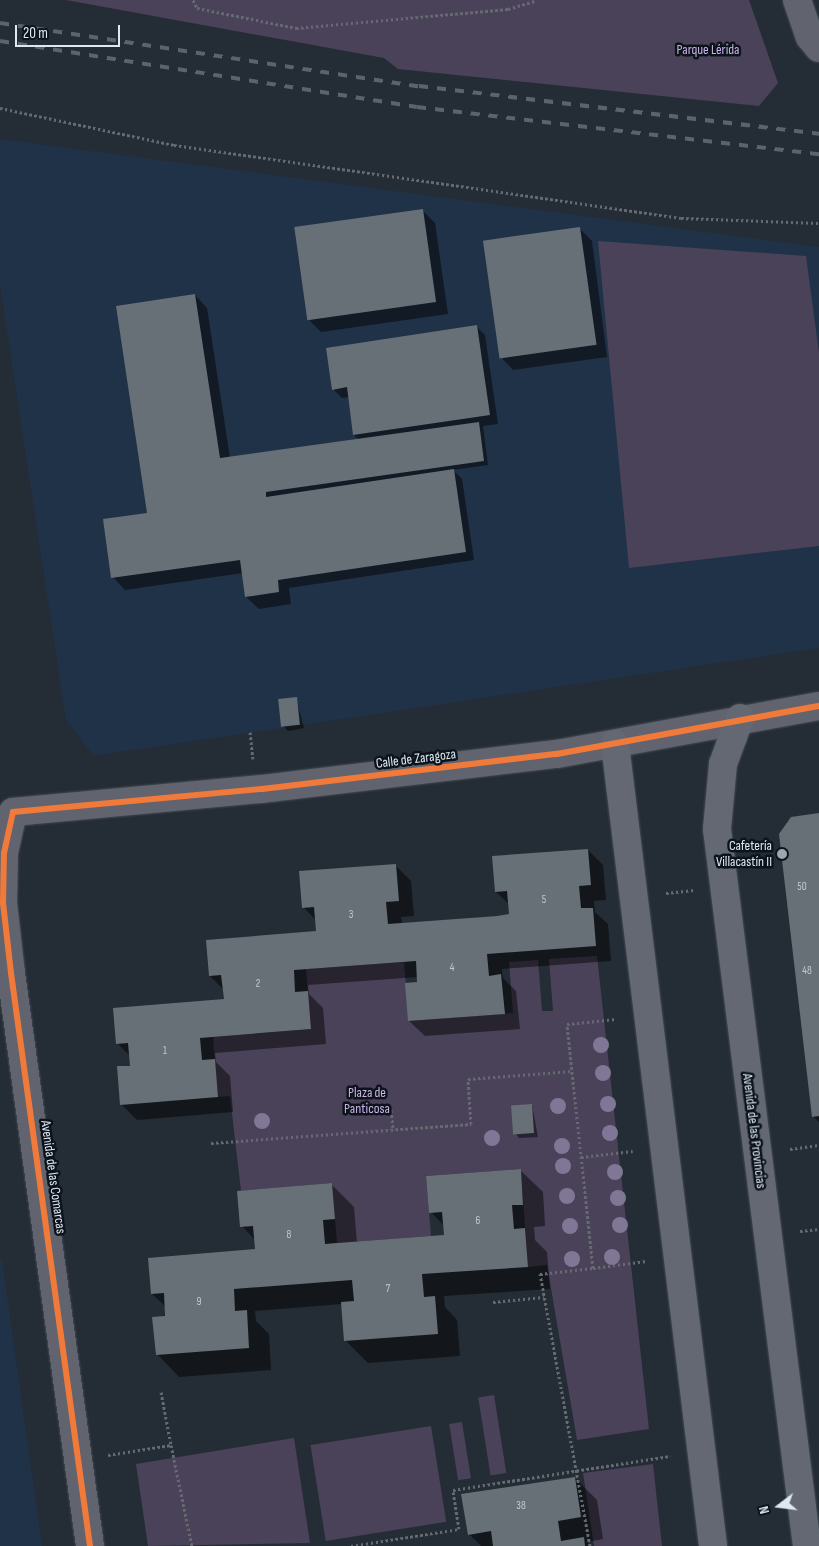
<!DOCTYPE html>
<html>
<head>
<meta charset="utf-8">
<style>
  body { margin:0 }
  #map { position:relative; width:819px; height:1546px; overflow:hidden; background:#242c35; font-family:"Sofia Sans Condensed",sans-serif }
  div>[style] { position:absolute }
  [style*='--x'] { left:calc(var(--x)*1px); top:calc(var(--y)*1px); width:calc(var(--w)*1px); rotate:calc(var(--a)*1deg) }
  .built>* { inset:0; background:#203247 }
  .green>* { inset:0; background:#4a4258; transform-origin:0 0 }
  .shadow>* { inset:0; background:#0007 }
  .building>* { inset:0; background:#677077; transform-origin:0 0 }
  .path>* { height:3px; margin-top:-1.5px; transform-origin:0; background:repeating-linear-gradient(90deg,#656971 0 2.5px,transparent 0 5px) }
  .roads { filter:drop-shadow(0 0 1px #434a52) drop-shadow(0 0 1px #434a52) }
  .minor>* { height:28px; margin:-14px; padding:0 14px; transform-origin:14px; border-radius:14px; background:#61646f }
  .tertiary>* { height:28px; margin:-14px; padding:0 14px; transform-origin:14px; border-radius:14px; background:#61646f }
  .secondary>* { height:28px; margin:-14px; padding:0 14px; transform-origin:14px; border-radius:14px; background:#646872 }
  .rail>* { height:4px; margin-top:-2px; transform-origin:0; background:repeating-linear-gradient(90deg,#5d626b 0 9px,transparent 0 18px) }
  .cycleway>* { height:6px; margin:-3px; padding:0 3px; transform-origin:3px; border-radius:3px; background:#f17a3a }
  .trees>* { width:16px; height:16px; margin:-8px; border-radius:50%; background:#807797 }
  .dots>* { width:14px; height:14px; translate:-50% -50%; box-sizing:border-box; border:2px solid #0c131b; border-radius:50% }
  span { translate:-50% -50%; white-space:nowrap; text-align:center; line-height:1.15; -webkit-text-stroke:5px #0c131b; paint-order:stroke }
  .number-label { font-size:11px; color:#c0cad5 }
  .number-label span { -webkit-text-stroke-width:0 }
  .park-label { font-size:14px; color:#cbb4e7 }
  .street-label { font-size:14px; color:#dee8f4 }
  .poi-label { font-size:14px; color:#dee8f4 }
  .right { translate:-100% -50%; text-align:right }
  .north { position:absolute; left:754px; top:1481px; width:50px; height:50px; -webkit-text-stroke:4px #0c131b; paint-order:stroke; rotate:255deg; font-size:14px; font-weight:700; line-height:20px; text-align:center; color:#dee8f4 }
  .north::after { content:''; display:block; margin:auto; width:18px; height:22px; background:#dee8f4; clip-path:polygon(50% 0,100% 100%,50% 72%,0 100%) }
  .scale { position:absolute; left:15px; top:25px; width:105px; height:22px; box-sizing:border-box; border:2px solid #dee8f4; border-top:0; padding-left:6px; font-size:15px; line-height:18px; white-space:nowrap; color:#dee8f4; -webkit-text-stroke:4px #0c131b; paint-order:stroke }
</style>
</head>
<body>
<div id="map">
  <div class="built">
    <div style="clip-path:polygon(0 139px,819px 247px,819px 648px,94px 756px,66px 720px,0 285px)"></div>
    <div style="clip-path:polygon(0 1259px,2px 1259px,42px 1546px,0 1546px)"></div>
  </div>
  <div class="green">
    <div style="clip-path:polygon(66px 0,749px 0,778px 83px,759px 106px,398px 69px,384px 58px)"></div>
    <div style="clip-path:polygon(598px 241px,806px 256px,819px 353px,819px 546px,629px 568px)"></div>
    <div style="clip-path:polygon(597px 956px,649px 1429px,577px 1440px,547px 1265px,528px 1267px,521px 1169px,426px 1176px,431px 1236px,337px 1243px,332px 1183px,241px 1191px,230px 1096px,218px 1097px,213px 1037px,311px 1029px,306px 969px,404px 962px,409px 1021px,513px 1013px,509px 962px,538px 960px,542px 1011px,553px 1011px,549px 959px)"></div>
    <div style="left:494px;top:1395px;width:79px;height:16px;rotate:81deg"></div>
    <div style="left:462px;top:1422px;width:57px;height:13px;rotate:81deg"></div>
    <div style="left:431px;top:1426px;width:97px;height:122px;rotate:81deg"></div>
    <div style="clip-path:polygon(294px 1438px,310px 1543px,148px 1546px,136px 1464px)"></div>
    <div style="clip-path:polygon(653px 1464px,662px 1546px,594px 1546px,583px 1473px)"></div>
  </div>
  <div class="shadow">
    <div style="clip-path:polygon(423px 211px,435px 223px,448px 314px,321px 332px,309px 320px)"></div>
    <div style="clip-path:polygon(579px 228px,592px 241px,607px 357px,513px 370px,501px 357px)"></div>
    <div style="clip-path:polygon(195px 295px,207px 308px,230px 458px,359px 440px,354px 435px,349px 397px,342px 398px,333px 389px,477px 327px,485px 335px,498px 424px,483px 426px,488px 465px,453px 470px,462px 479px,474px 560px,289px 588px,291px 604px,259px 609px,246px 597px,243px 573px,125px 590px,113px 577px,148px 514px)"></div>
    <div style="clip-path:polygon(296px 698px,304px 728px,288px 731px,284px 727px)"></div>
    <div style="clip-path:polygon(819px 814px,819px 1122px,813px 1116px)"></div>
    <div style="clip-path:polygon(588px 850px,603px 865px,606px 900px,594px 901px,595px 912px,608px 924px,611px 961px,502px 969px,503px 978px,516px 991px,520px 1029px,425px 1036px,409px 1021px,418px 977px,308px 985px,309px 994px,323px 1008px,326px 1044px,215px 1053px,216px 1062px,230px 1076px,233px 1112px,137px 1120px,121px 1104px,132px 1067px,131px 1057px,117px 1043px,225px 1000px,224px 990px,210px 976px,317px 932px,317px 921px,303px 907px,395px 865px,411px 881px,414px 916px,401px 917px,402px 924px,511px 915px,510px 905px,496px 892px)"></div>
    <div style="clip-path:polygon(532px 1105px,538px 1137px,519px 1138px,515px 1133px)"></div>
    <div style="clip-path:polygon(520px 1170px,543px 1192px,545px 1226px,534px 1227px,535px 1240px,547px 1252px,550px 1289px,444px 1296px,445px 1307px,457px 1320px,460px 1356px,368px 1363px,345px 1340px,342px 1304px,255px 1311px,256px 1321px,269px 1334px,271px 1370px,179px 1377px,157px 1354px,166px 1307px,152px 1294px,256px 1250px,255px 1240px,242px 1226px,331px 1184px,354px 1207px,357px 1243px,445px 1236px,444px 1226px,431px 1212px)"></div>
    <div style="clip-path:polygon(575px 1478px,597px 1500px,603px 1539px,587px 1542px,591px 1546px,481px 1546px,469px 1534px)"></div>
  </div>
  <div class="building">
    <div style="left:423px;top:209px;width:94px;height:130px;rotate:82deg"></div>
    <div style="left:580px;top:227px;width:119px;height:98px;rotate:82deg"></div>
    <div style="clip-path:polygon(195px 294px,220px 458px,479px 422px,484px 461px,266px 492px,266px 497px,454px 469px,466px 552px,278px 580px,279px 592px,245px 597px,240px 560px,111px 578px,103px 519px,147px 513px,116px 306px)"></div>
    <div style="clip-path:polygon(477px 325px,490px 415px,353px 435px,347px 387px,332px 390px,326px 348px)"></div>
    <div style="left:297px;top:697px;width:28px;height:19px;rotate:84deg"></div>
    <div style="clip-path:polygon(819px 813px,819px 1116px,812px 1117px,779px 834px,791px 817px)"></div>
    <div style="clip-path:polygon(588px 849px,591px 885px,579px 886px,581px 908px,593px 908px,596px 946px,487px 954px,489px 976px,501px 974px,505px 1014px,408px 1021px,405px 983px,417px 982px,416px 961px,294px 970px,295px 992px,308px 991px,311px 1029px,200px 1038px,202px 1060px,215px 1059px,218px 1097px,120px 1105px,117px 1066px,130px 1066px,128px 1043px,116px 1044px,113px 1008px,224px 999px,221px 975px,209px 976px,206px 940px,316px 931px,314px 907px,302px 908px,299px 871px,396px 864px,399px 901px,386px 902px,388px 924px,497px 916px,509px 914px,507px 891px,495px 892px,492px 856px)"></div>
    <div style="left:532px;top:1104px;width:29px;height:21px;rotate:86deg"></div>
    <div style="clip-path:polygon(521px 1169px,523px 1205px,512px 1205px,514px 1229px,525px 1228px,528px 1267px,422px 1274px,424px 1297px,435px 1296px,438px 1334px,344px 1341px,341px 1302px,354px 1301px,352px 1280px,234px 1289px,235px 1311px,247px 1310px,249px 1348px,156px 1355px,152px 1317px,165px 1316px,164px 1293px,151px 1294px,148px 1258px,255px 1249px,253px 1226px,240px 1227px,237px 1191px,332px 1183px,335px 1219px,323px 1220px,325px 1244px,337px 1243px,444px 1235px,442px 1212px,429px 1213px,426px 1176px)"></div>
    <div style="clip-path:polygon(575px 1477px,581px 1517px,558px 1521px,561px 1541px,584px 1537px,585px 1546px,493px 1546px,491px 1531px,468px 1535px,461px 1494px)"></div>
  </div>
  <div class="path">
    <div style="--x:193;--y:0;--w:9;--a:63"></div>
    <div style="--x:197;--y:8;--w:101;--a:11.4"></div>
    <div style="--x:296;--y:28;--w:213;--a:-5.1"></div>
    <div style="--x:508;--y:9;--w:30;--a:-17"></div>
    <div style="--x:0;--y:108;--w:178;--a:12"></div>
    <div style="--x:174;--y:145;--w:512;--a:8.19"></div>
    <div style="--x:681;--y:218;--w:138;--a:2.1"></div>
    <div style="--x:250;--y:732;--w:27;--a:84"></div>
    <div style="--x:666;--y:893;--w:28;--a:-6"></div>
    <div style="--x:391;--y:1110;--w:20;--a:84"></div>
    <div style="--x:211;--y:1143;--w:261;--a:-4.2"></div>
    <div style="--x:471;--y:1124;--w:45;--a:-93.8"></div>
    <div style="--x:468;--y:1079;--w:104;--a:-4.4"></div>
    <div style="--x:790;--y:1149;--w:29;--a:-8"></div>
    <div style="--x:581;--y:1157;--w:52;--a:-6.6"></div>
    <div style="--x:800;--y:1231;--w:19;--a:-6"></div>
    <div style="--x:593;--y:1268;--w:54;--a:-7.4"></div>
    <div style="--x:493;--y:1302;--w:51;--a:-5.6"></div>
    <div style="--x:161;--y:1392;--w:54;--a:79.3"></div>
    <div style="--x:108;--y:1455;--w:64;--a:-9"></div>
    <div style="--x:171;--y:1445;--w:103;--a:78.3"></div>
    <div style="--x:351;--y:1546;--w:109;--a:-8.9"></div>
    <div style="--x:459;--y:1529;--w:39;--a:-99"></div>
    <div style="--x:453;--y:1490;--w:220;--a:-8.9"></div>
    <div style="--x:590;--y:1546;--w:277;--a:-100.4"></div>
    <div style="--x:540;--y:1274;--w:53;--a:-6.5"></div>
    <div style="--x:593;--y:1268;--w:245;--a:-96.1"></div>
    <div style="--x:567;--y:1024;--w:49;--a:-5.8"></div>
  </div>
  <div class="roads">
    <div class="minor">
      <div style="--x:797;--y:0;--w:39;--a:71"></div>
      <div style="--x:810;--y:37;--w:14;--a:51"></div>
      <div style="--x:13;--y:812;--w:250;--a:-5.3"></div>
      <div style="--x:262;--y:789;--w:297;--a:-6.8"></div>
      <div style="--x:557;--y:754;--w:266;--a:-10.4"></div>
    </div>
    <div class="tertiary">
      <div style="--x:13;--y:812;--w:42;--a:102.4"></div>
      <div style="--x:4;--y:853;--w:50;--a:91.1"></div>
      <div style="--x:3;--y:903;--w:70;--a:83.5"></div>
      <div style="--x:11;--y:973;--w:578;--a:82.15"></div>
    </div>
    <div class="secondary">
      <div style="--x:740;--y:718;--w:49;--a:110.3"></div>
      <div style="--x:723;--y:764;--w:65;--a:95.3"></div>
      <div style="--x:717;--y:829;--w:723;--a:82.85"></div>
      <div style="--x:615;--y:744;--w:808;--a:83.03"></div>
    </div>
  </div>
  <div class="rail">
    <div style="--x:0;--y:23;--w:424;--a:8.6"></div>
    <div style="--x:419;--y:86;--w:403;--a:6.8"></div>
    <div style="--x:0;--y:41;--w:422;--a:9"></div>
    <div style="--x:417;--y:107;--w:405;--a:6.7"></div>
  </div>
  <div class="cycleway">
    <div style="--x:90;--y:1546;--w:578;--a:-97.85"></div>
    <div style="--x:11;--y:973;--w:70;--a:-96.5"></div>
    <div style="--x:3;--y:903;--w:50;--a:-88.9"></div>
    <div style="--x:4;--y:853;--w:42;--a:-77.6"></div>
    <div style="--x:13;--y:812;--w:250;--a:-5.3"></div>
    <div style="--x:262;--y:789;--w:297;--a:-6.8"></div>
    <div style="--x:557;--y:754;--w:266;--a:-10.4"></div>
  </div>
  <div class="trees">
    <div style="left:601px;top:1045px"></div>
    <div style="left:603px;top:1073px"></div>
    <div style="left:608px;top:1104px"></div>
    <div style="left:558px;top:1106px"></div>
    <div style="left:262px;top:1121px"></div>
    <div style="left:610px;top:1133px"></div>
    <div style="left:492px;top:1138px"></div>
    <div style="left:562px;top:1146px"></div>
    <div style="left:563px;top:1166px"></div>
    <div style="left:615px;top:1172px"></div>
    <div style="left:567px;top:1196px"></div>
    <div style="left:618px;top:1198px"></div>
    <div style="left:620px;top:1225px"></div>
    <div style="left:570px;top:1226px"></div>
    <div style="left:612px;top:1257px"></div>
    <div style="left:572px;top:1259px"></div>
  </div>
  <div class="dots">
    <div style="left:782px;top:854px;background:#9da6b1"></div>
  </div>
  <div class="number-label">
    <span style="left:802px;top:887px">50</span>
    <span style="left:544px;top:900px">5</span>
    <span style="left:351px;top:915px">3</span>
    <span style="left:452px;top:968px">4</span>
    <span style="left:807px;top:971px">48</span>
    <span style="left:258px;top:984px">2</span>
    <span style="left:165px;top:1051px">1</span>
    <span style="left:478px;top:1221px">6</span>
    <span style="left:289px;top:1235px">8</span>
    <span style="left:388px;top:1289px">7</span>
    <span style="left:199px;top:1302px">9</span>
    <span style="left:521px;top:1506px">38</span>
  </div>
  <div class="park-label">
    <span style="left:708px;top:50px">Parque Lérida</span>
    <span style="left:367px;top:1101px">Plaza de<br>Panticosa</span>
  </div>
  <div class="street-label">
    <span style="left:416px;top:759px;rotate:-7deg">Calle de Zaragoza</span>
    <span style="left:754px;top:1131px;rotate:83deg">Avenida de las Provincias</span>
    <span style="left:53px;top:1177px;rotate:82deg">Avenida de las Comarcas</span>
  </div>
  <div class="poi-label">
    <span class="right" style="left:772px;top:854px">Cafetería<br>Villacastín II</span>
  </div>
  <div class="north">N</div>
  <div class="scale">20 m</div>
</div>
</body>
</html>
